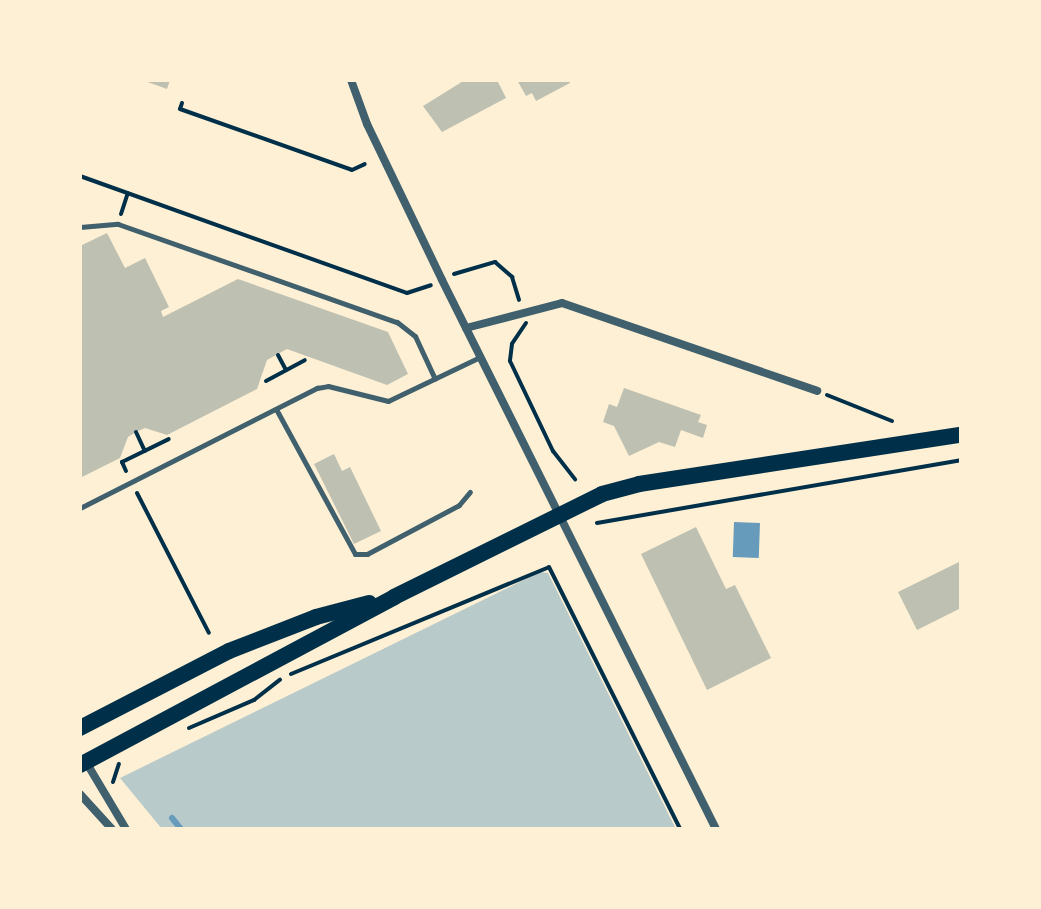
<!DOCTYPE html>
<html>
<head>
<meta charset="utf-8">
<style>
  body { margin:0 }
  #map { position:relative; width:1041px; height:909px; overflow:hidden; background:#fdf0d5; font-family:Manrope,sans-serif }
  div>[style] { position:absolute }
  [style*='--x'] { left:calc(var(--x)*1px); top:calc(var(--y)*1px); width:calc(var(--w)*1px); rotate:calc(var(--a)*1deg) }
  .green>* { inset:0; background:#b9caca }
  .water>* { inset:0; background:#669bbc; transform-origin:0 0 }
  .stream>* { height:6px; margin:-3px; padding:0 3px; transform-origin:3px; border-radius:3px; background:#669bbc }
  .building>* { inset:0; background:#bec0b2 }
  .path>* { height:4px; margin:-2px; padding:0 2px; transform-origin:2px; border-radius:2px; background:#003049 }
  .service>* { height:5px; margin:-2.5px; padding:0 2.5px; transform-origin:2.5px; border-radius:2.5px; background:#3f606c }
  .minor>* { height:8px; margin:-4px; padding:0 4px; transform-origin:4px; border-radius:4px; background:#3f606c }
  .secondary>* { height:16px; margin:-8px; padding:0 8px; transform-origin:8px; border-radius:8px; background:#003049 }
  span { translate:-50% -50%; white-space:nowrap; text-align:center; line-height:1.15; -webkit-text-stroke:6px #fdf0d5; paint-order:stroke }
  .frame { position:absolute; inset:0; border:82px solid #fdf0d5; pointer-events:none }
</style>
</head>
<body>
<div id="map">
  <div class="green">
    <div style="clip-path:polygon(540px 572px,548px 573px,676px 829px,162px 829px,120px 778px)"></div>
  </div>
  <div class="water">
    <div style="left:734px;top:522px;width:26px;height:35px;rotate:2deg"></div>
  </div>
  <div class="stream">
    <div style="--x:172;--y:818;--w:14;--a:51"></div>
  </div>
  <div class="building">
    <div style="clip-path:polygon(142px 80px,170px 80px,167px 89px)"></div>
    <div style="clip-path:polygon(465px 80px,497px 80px,506px 98px,442px 132px,423px 106px)"></div>
    <div style="clip-path:polygon(517px 80px,569px 80px,570px 83px,536px 101px,532px 93px,526px 96px)"></div>
    <div style="clip-path:polygon(107px 233px,125px 268px,145px 258px,169px 307px,161px 311px,163px 317px,238px 279px,388px 332px,408px 374px,387px 385px,287px 349px,267px 360px,257px 389px,167px 435px,145px 428px,136px 432px,128px 437px,120px 458px,80px 478px,80px 246px)"></div>
    <div style="clip-path:polygon(624px 388px,701px 415px,698px 422px,707px 425px,703px 438px,681px 430px,675px 447px,659px 442px,629px 456px,614px 426px,603px 422px,609px 404px,617px 407px)"></div>
    <div style="clip-path:polygon(334px 454px,342px 471px,350px 467px,381px 531px,354px 544px,314px 464px)"></div>
    <div style="clip-path:polygon(696px 527px,726px 589px,735px 585px,771px 658px,707px 690px,641px 554px)"></div>
    <div style="clip-path:polygon(961px 561px,961px 608px,917px 630px,898px 592px)"></div>
  </div>
  <div class="path">
    <div style="--x:182;--y:103;--w:6;--a:108"></div>
    <div style="--x:180;--y:109;--w:182;--a:19.5"></div>
    <div style="--x:352;--y:170;--w:14;--a:-25"></div>
    <div style="--x:80;--y:176;--w:347;--a:19.7"></div>
    <div style="--x:407;--y:293;--w:25;--a:-18"></div>
    <div style="--x:121;--y:214;--w:22;--a:-72"></div>
    <div style="--x:454;--y:274;--w:43;--a:-16.3"></div>
    <div style="--x:495;--y:262;--w:23;--a:41"></div>
    <div style="--x:512;--y:277;--w:24;--a:73"></div>
    <div style="--x:526;--y:323;--w:25;--a:124"></div>
    <div style="--x:512;--y:344;--w:17;--a:97"></div>
    <div style="--x:510;--y:361;--w:100;--a:64.5"></div>
    <div style="--x:553;--y:451;--w:36;--a:52"></div>
    <div style="--x:278;--y:355;--w:17;--a:62"></div>
    <div style="--x:266;--y:381;--w:44;--a:-28.3"></div>
    <div style="--x:827;--y:395;--w:70;--a:21.8"></div>
    <div style="--x:136;--y:432;--w:21;--a:65"></div>
    <div style="--x:126;--y:471;--w:10;--a:-114"></div>
    <div style="--x:122;--y:462;--w:52;--a:-26.1"></div>
    <div style="--x:137;--y:493;--w:157;--a:62.8"></div>
    <div style="--x:597;--y:523;--w:369;--a:-9.8"></div>
    <div style="--x:291;--y:674;--w:279;--a:-22.5"></div>
    <div style="--x:549;--y:567;--w:293;--a:63.4"></div>
    <div style="--x:189;--y:728;--w:71;--a:-23.3"></div>
    <div style="--x:254;--y:700;--w:33;--a:-38"></div>
    <div style="--x:113;--y:782;--w:19;--a:-72"></div>
  </div>
  <div class="service">
    <div style="--x:80;--y:227;--w:38;--a:-5"></div>
    <div style="--x:118;--y:224;--w:296;--a:19.4"></div>
    <div style="--x:397;--y:322;--w:23;--a:38"></div>
    <div style="--x:415;--y:336;--w:47;--a:65.1"></div>
    <div style="--x:276;--y:409;--w:165;--a:61.4"></div>
    <div style="--x:355;--y:554;--w:12;--a:0"></div>
    <div style="--x:367;--y:554;--w:104;--a:-28"></div>
    <div style="--x:459;--y:505;--w:17;--a:-50"></div>
    <div style="--x:80;--y:508;--w:266;--a:-26.9"></div>
    <div style="--x:317;--y:388;--w:11;--a:-10"></div>
    <div style="--x:328;--y:386;--w:62;--a:14"></div>
    <div style="--x:388;--y:401;--w:102;--a:-25.6"></div>
  </div>
  <div class="minor">
    <div style="--x:351;--y:80;--w:47;--a:70"></div>
    <div style="--x:367;--y:124;--w:173;--a:64.3"></div>
    <div style="--x:442;--y:280;--w:614;--a:63.48"></div>
    <div style="--x:466;--y:328;--w:99;--a:-14.6"></div>
    <div style="--x:562;--y:303;--w:270;--a:19"></div>
    <div style="--x:86;--y:762;--w:78;--a:59.2"></div>
    <div style="--x:80;--y:794;--w:47;--a:47.6"></div>
  </div>
  <div class="secondary">
    <div style="--x:80;--y:728;--w:168;--a:-27.3"></div>
    <div style="--x:229;--y:651;--w:93;--a:-21.3"></div>
    <div style="--x:316;--y:617;--w:55;--a:-14.8"></div>
    <div style="--x:80;--y:765;--w:356;--a:-28.1"></div>
    <div style="--x:394;--y:597;--w:232;--a:-26.3"></div>
    <div style="--x:602;--y:494;--w:38;--a:-15"></div>
    <div style="--x:639;--y:484;--w:326;--a:-8.7"></div>
  </div>
  <div class="frame"></div>
</div>
</body>
</html>
